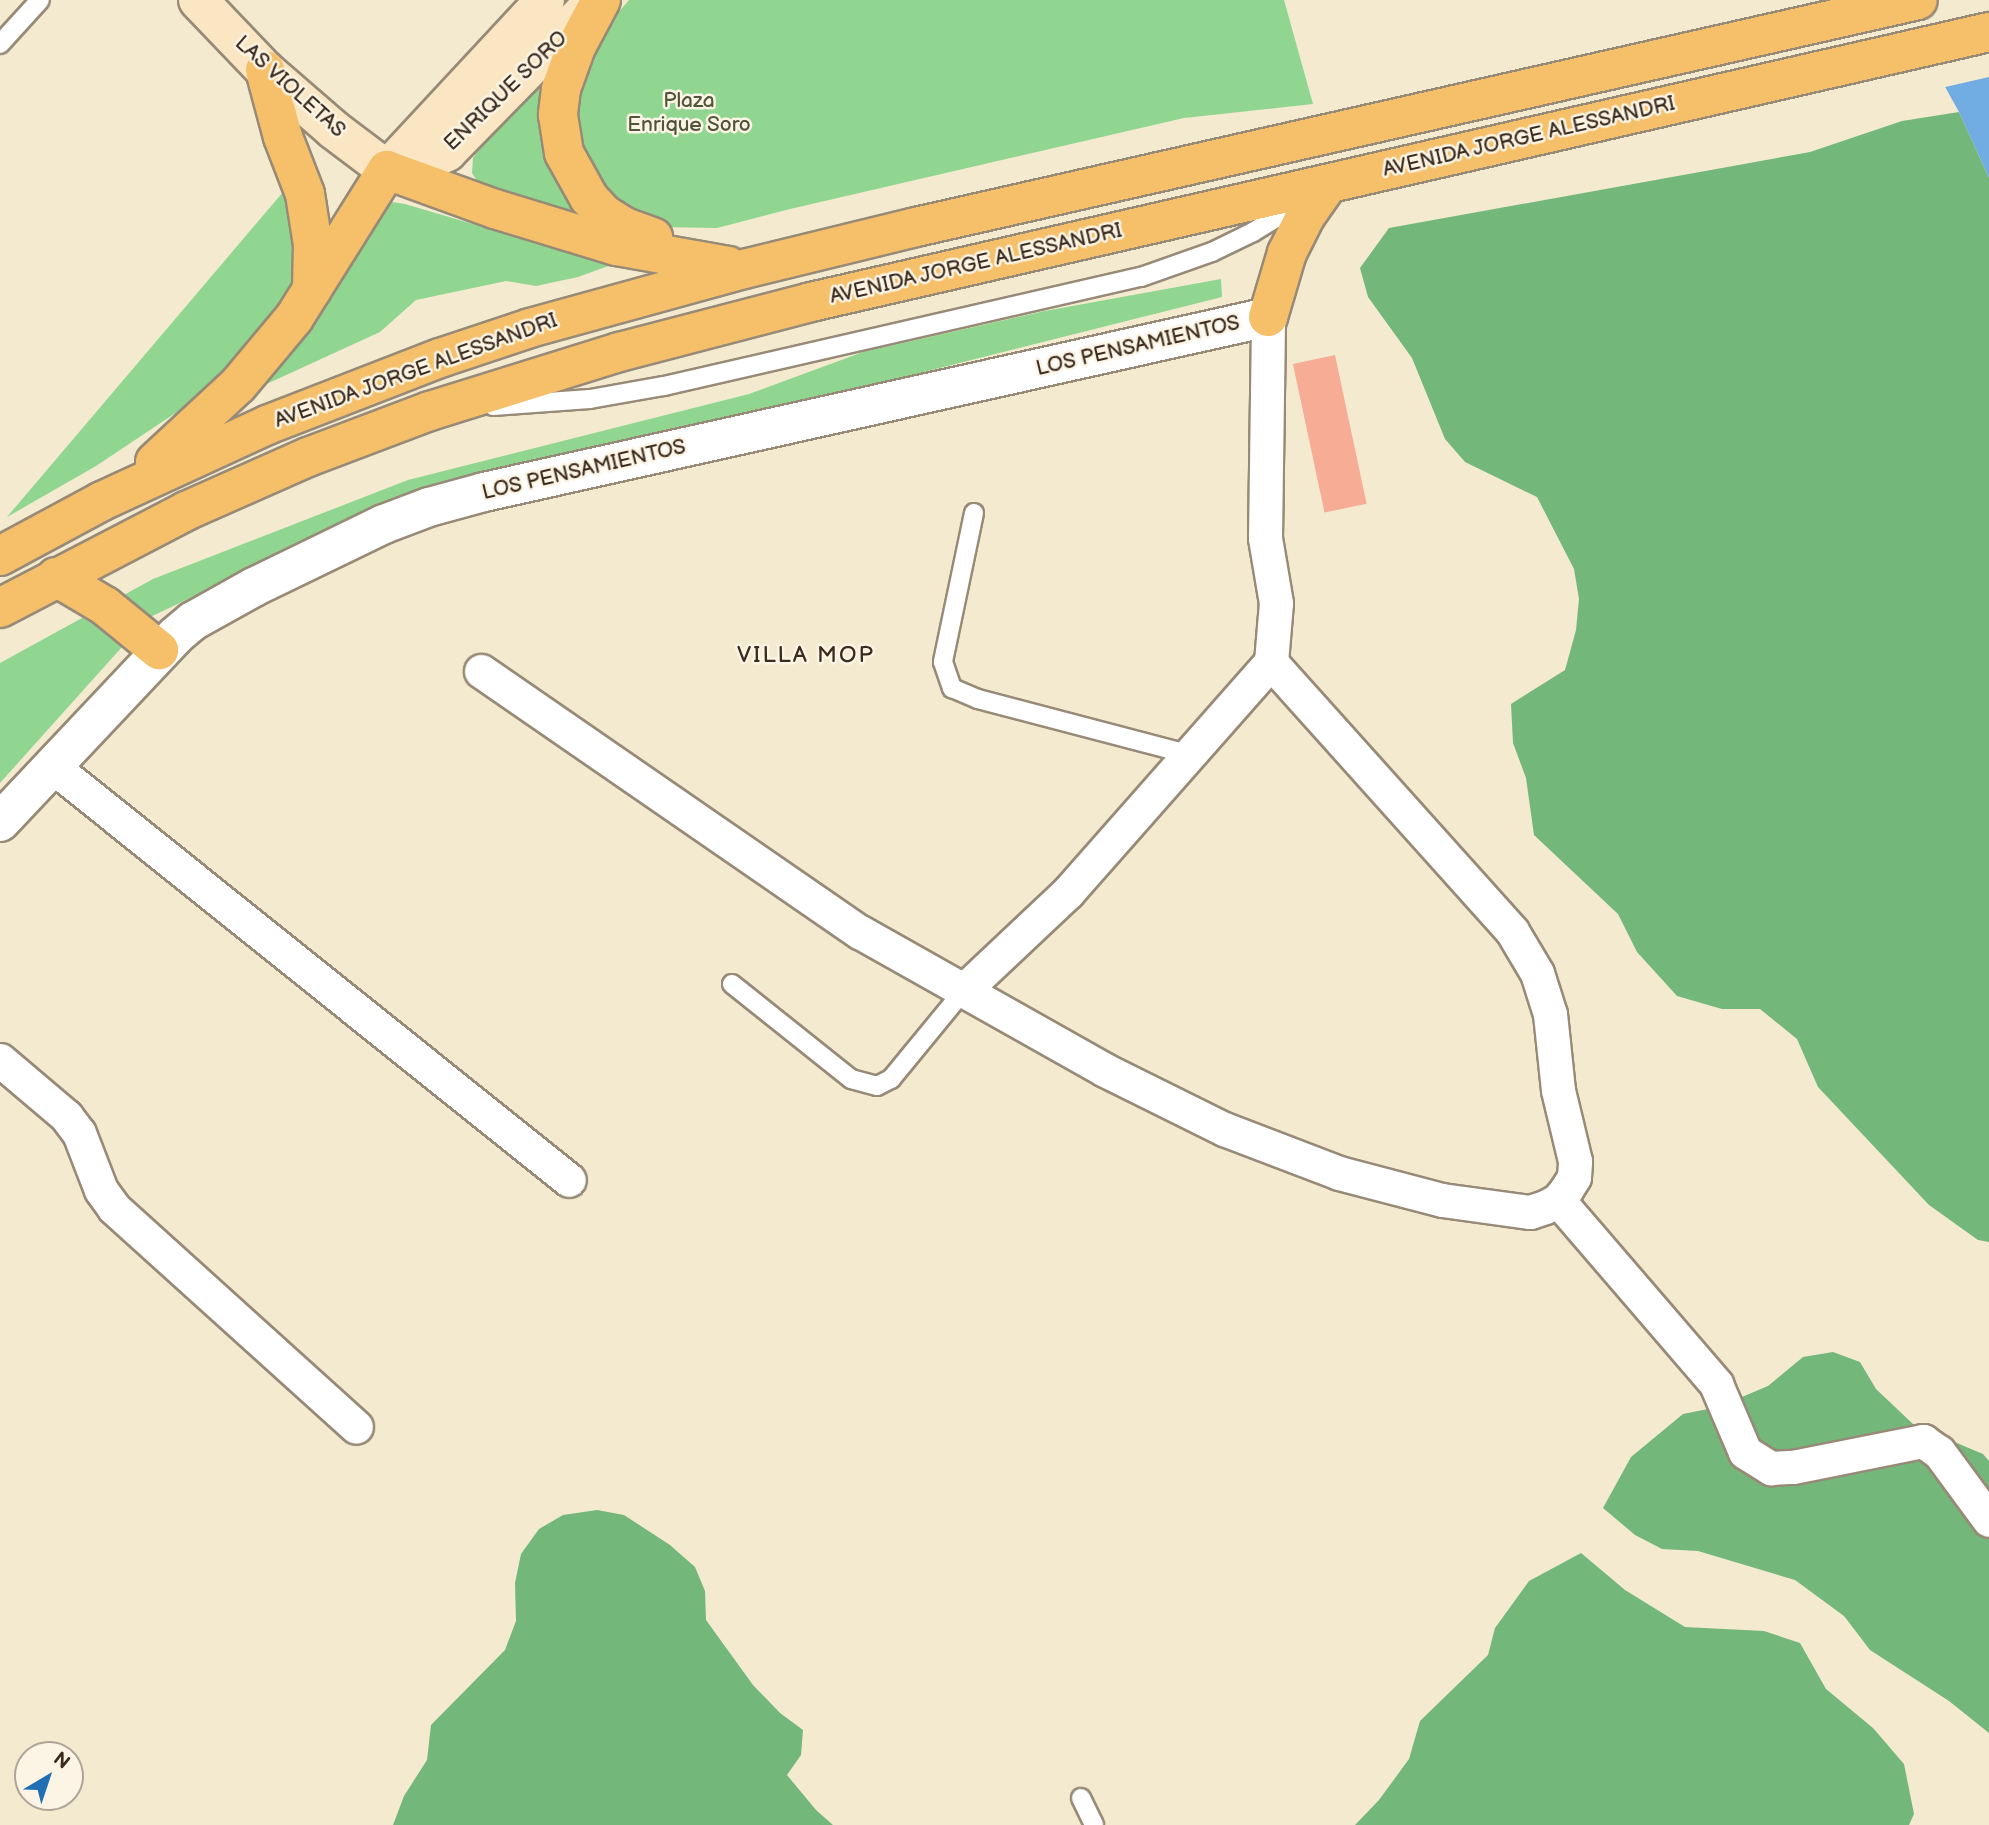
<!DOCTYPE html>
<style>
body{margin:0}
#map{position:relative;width:1989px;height:1825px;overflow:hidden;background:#f3ead0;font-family:"Balsamiq Sans",sans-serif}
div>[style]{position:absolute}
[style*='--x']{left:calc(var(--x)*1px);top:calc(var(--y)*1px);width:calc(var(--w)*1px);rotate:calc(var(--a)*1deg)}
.green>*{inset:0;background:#90d690}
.forest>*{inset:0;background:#74b77a}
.water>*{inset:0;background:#71ade2}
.pier>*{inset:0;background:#f3ead0}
.building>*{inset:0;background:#f6ac95;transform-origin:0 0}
.roads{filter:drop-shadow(2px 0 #978a77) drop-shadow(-2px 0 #978a77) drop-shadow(0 2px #978a77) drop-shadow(0 -2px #978a77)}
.service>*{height:18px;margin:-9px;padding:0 9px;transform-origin:9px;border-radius:9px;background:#fff}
.minor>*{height:33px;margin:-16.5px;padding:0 16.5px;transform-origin:16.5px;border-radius:16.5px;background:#fff}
.tertiary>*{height:38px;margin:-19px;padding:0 19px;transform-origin:19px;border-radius:19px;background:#fff}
.secondary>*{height:38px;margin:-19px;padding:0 19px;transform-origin:19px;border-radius:19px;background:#fbe6c4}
.trunk>*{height:38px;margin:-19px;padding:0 19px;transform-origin:19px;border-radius:19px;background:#f6c06b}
span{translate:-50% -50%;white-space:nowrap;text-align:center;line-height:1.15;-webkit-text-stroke:5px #fcf5e5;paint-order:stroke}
.street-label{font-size:21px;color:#3b2a1e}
.park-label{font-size:21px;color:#50553a}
.neighbourhood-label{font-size:23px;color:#3b2a1e;letter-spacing:2px}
.north{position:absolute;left:14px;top:1741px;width:70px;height:70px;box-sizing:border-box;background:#fcf5e5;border:2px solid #afa495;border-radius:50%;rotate:39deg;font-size:19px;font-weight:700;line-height:28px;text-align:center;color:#3b2a1e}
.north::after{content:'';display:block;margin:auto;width:24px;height:32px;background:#1f6fb2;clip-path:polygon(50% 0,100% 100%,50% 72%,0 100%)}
</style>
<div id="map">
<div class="green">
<i style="clip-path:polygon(629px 0,1284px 0,1313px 104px,1184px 118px,790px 209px,717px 228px,658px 227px,629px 215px,586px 168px,572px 108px,587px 49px)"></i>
<i style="clip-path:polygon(537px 87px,541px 94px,547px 155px,561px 188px,588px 222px,479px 184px,472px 173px,473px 158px,483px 143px)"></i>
<i style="clip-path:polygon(289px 185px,294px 276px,270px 329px,210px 390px,96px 466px,7px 517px)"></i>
<i style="clip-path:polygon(385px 201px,405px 204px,611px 265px,578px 277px,536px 286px,506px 281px,416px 300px,380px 332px,251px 391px)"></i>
<i style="clip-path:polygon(1221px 279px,1222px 297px,379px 509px,148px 618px,0 783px,0 663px,153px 579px,408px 480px,749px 394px,863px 352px,1045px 311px)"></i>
</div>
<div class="forest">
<i style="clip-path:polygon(1959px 112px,1989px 178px,1989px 1242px,1978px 1240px,1929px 1205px,1818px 1087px,1797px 1039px,1760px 1009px,1722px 1009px,1677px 996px,1637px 952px,1618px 914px,1534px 835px,1526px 778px,1513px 743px,1511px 704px,1565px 670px,1576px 630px,1579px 599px,1574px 569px,1537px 497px,1465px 462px,1445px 439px,1412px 358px,1368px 297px,1360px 268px,1389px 228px,1810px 152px,1902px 121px)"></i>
<i style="clip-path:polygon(1833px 1352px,1860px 1362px,1876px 1389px,1914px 1425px,1983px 1454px,1989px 1461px,1989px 1733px,1949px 1701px,1870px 1650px,1844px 1616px,1795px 1580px,1698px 1551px,1662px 1549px,1635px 1535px,1603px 1508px,1631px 1457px,1683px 1414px,1718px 1407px,1768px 1386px,1803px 1357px)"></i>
<i style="clip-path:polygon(597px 1510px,624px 1515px,670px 1545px,695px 1567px,705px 1591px,706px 1620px,753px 1685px,780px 1713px,803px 1730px,801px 1755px,787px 1775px,816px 1810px,833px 1825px,393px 1825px,404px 1796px,427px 1760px,431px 1725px,505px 1650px,516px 1621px,515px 1583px,521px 1554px,539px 1529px,563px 1515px)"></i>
<i style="clip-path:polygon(1581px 1553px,1625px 1590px,1685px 1627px,1764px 1631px,1800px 1643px,1826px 1689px,1873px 1728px,1904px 1764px,1914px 1814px,1909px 1825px,1355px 1825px,1379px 1800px,1409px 1759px,1420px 1721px,1488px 1655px,1495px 1628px,1529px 1581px)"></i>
</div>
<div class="water">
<i style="clip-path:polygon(1897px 0,1989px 0,1989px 178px,1959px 112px)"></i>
</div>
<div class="pier">
<i style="clip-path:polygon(1893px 0,1989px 0,1989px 77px,1941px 88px)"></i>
</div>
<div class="building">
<i style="left:1335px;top:355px;width:152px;height:43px;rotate:78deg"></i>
</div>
<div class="roads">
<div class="service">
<i style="--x:0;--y:44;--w:59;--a:-47.7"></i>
<i style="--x:493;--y:406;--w:97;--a:-4.1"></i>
<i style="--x:590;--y:399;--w:75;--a:-10"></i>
<i style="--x:664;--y:386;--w:489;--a:-12.9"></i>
<i style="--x:1141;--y:277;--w:75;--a:-19.4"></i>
<i style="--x:1212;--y:252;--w:46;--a:-26"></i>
<i style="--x:1253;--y:232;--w:61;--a:-31.6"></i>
<i style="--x:974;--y:513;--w:152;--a:101.8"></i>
<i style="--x:943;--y:662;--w:28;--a:71"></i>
<i style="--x:952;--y:688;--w:28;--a:23"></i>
<i style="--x:978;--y:699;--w:221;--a:14.7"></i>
<i style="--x:732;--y:984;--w:152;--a:38.6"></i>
<i style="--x:851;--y:1079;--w:27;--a:15"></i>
<i style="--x:877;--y:1086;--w:16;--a:-27"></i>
<i style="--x:891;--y:1079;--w:115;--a:-50.6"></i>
<i style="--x:1081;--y:1798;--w:30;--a:64"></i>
</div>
<div class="minor">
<i style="--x:481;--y:671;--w:460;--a:34.6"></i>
<i style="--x:860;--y:932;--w:281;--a:29.4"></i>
<i style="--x:1105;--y:1070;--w:133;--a:26.4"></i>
<i style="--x:1224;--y:1129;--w:123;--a:20.9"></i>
<i style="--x:1339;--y:1173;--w:106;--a:14.7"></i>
<i style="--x:1442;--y:1200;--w:89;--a:7.8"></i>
<i style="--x:1530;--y:1212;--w:16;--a:-18"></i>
<i style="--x:1545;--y:1207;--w:15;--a:-28"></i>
<i style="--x:1558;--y:1200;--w:13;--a:-51"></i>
<i style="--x:1566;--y:1190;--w:15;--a:-58"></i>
<i style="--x:1574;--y:1177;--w:16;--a:-86"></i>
<i style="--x:1575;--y:1161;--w:73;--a:-103.5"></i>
<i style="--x:1558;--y:1090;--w:76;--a:-96"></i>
<i style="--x:1550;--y:1014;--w:43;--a:-107.6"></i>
<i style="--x:1537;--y:973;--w:49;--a:-120.8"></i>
<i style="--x:1512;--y:931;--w:361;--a:-131.9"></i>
<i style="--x:1271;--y:662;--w:59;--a:-85.2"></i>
<i style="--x:1276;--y:603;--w:66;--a:-99.6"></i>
<i style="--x:1265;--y:538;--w:221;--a:-89.2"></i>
<i style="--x:52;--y:766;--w:662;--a:38.69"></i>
<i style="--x:964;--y:990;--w:143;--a:-43.3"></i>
<i style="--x:1068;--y:892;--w:307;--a:-48.6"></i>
<i style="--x:0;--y:1060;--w:87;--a:40.3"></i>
<i style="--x:66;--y:1116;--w:21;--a:53"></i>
<i style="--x:79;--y:1133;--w:61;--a:68.9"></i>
<i style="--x:101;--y:1190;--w:22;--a:54"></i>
<i style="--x:114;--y:1208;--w:326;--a:42.1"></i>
<i style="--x:1558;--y:1200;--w:243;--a:49.3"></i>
<i style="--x:1716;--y:1384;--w:74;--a:66.9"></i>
<i style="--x:1745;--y:1452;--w:31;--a:32"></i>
<i style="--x:1771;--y:1468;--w:22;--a:-3"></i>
<i style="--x:1793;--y:1467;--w:133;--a:-11.3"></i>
<i style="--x:1923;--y:1441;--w:19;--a:35"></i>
<i style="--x:1939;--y:1452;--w:84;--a:53.7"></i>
</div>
<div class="tertiary">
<i style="--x:0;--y:822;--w:255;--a:-46.7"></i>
<i style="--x:175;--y:636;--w:23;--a:-40"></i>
<i style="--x:193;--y:621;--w:70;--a:-29.1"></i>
<i style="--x:254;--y:587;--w:144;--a:-25.9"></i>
<i style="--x:384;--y:524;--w:48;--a:-20.7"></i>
<i style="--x:429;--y:507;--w:57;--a:-15.3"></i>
<i style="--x:484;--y:492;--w:803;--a:-12.58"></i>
</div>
<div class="secondary">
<i style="--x:198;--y:0;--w:97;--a:46.3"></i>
<i style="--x:265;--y:70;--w:91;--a:41"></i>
<i style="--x:334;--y:130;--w:66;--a:37"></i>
<i style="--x:387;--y:170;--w:42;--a:-12.4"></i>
<i style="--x:428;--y:161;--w:21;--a:-25"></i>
<i style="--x:447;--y:152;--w:207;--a:-45.6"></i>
<i style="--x:387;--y:170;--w:232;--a:-47.1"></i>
</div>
<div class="trunk">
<i style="--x:601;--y:0;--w:53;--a:118"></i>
<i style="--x:576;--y:47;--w:45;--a:109.7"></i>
<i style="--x:561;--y:89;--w:26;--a:97"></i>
<i style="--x:558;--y:115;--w:38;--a:81"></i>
<i style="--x:564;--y:153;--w:51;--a:60.9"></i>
<i style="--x:589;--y:198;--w:22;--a:47"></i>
<i style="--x:604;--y:214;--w:25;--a:32"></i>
<i style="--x:625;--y:227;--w:30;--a:20"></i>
<i style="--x:265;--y:70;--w:69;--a:75"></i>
<i style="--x:283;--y:137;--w:61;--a:68.9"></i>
<i style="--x:305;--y:194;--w:52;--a:81.1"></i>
<i style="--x:313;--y:245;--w:44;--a:91.3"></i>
<i style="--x:1268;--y:317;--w:67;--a:-73.5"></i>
<i style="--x:1287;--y:253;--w:40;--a:-63.4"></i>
<i style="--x:1305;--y:217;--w:40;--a:-55.1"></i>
<i style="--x:155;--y:462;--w:113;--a:-42.9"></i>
<i style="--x:238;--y:385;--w:87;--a:-50.1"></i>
<i style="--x:294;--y:318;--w:175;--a:-57.9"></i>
<i style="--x:387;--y:170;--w:115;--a:19.9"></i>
<i style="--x:495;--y:209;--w:127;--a:17"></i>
<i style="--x:616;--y:246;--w:114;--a:10.1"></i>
<i style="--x:0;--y:556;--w:116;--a:-28.3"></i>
<i style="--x:102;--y:501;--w:182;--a:-24.7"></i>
<i style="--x:267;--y:425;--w:186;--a:-21.2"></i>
<i style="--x:440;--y:358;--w:95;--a:-18.4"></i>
<i style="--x:530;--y:328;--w:222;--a:-15.4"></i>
<i style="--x:744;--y:269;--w:177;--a:-13.7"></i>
<i style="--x:916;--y:227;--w:1027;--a:-12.76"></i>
<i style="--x:56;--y:577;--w:57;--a:30.6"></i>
<i style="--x:105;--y:606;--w:70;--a:39.2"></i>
<i style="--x:0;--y:608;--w:210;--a:-27.5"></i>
<i style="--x:186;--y:511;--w:133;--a:-23.9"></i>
<i style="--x:308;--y:457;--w:130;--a:-20.7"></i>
<i style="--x:430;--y:411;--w:198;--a:-17.3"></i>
<i style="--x:619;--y:352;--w:198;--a:-14.6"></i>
<i style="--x:811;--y:302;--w:1209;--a:-12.91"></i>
</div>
</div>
<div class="street-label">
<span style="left:290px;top:87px;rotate:42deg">LAS VIOLETAS</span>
<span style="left:506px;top:91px;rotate:-44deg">ENRIQUE SORO</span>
<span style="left:1529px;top:137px;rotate:-13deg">AVENIDA JORGE ALESSANDRI</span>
<span style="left:976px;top:264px;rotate:-13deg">AVENIDA JORGE ALESSANDRI</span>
<span style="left:1138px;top:346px;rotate:-13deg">LOS PENSAMIENTOS</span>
<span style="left:416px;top:371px;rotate:-20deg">AVENIDA JORGE ALESSANDRI</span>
<span style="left:584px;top:470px;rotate:-13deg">LOS PENSAMIENTOS</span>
</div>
<div class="park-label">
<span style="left:689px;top:113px">Plaza<br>Enrique Soro</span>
</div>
<div class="neighbourhood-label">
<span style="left:806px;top:655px">VILLA MOP</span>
</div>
<div class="north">N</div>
</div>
